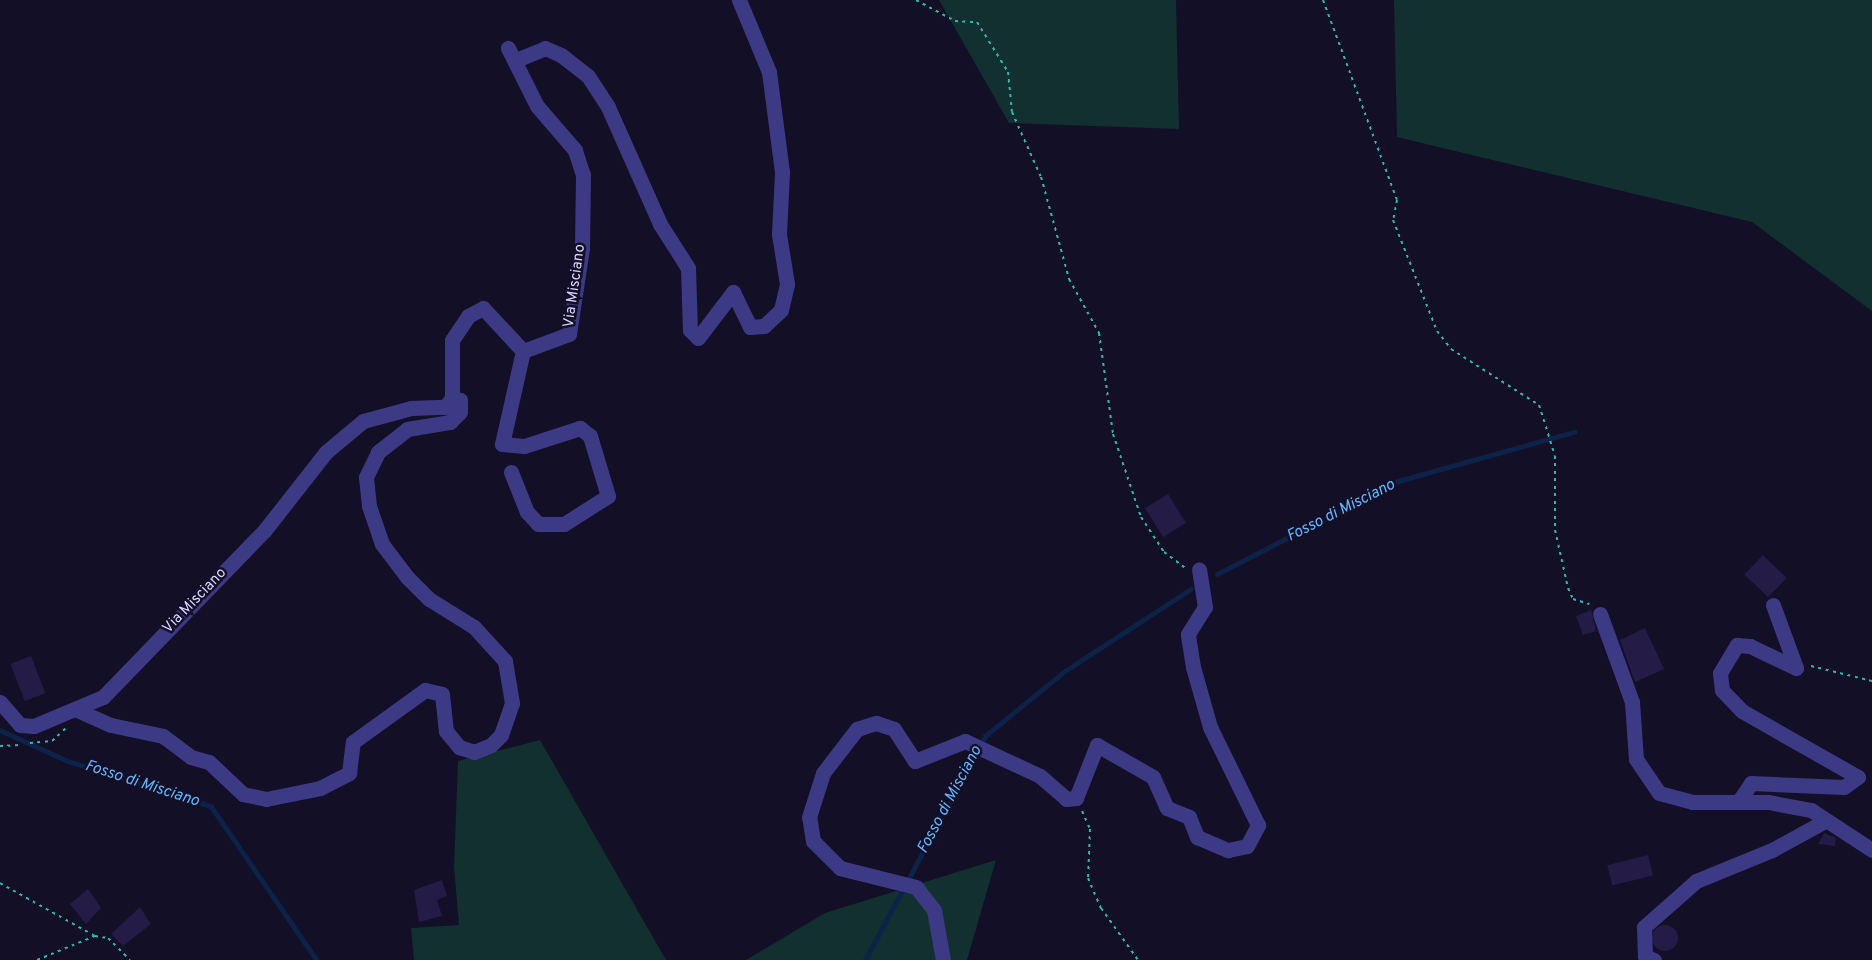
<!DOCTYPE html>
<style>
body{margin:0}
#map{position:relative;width:1872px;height:960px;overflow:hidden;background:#130f26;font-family:Overpass,sans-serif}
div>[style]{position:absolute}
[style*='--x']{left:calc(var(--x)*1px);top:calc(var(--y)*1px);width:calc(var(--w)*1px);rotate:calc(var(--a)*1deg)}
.green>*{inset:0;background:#12302f}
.stream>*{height:4.5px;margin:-2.25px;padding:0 2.25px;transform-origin:2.25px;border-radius:2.25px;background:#0c2248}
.building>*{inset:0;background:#241b47;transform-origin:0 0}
.round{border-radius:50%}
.path>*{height:2px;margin-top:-1px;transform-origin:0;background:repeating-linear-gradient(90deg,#2fb8b0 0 3px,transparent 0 7.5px)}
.minor>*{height:15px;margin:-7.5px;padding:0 7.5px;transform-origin:7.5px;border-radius:7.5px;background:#3d3a85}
span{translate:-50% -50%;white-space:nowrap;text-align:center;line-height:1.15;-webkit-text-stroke:5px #130f26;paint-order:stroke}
.street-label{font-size:15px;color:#d9d4ff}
.water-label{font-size:16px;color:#62b6ff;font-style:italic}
</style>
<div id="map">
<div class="green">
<i style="clip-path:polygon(939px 0,1176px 0,1179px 129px,1009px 123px)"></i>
<i style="clip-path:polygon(1394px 0,1872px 0,1872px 311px,1752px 222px,1397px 137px)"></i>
<i style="clip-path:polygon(540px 740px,666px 960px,414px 960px,411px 928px,459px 925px,454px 867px,458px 761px)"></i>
<i style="clip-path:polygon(996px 860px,967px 960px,746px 960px,825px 913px)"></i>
</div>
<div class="stream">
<i style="--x:1217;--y:574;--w:203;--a:-27.2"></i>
<i style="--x:1398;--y:481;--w:183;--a:-15.6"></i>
<i style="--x:0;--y:730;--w:75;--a:24.5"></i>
<i style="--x:68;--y:761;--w:150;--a:17.5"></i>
<i style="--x:211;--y:806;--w:187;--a:55.5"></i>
<i style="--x:865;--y:960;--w:254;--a:-61.8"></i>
<i style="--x:985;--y:736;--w:103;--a:-39.1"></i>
<i style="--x:1065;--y:671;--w:150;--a:-33.1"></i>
</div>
<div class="building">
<i style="left:1168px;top:494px;width:34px;height:27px;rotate:58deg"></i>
<i style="left:1763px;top:555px;width:33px;height:27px;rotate:44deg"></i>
<i style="clip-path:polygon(1591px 610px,1596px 631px,1583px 635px,1576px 616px)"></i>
<i style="clip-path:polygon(1645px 628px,1664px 669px,1635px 682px,1620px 640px)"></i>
<i style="left:31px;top:656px;width:40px;height:22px;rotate:69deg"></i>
<i style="clip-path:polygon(1824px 833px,1836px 838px,1835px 846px,1818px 844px)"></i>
<i style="left:1648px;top:855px;width:21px;height:42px;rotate:76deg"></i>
<i style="clip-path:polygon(442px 880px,447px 896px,437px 900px,442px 916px,419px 922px,414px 890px)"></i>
<i style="clip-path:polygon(88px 889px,101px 908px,86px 924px,70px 904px)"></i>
<i style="clip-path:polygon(140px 907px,151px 924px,123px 946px,111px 934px)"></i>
<i class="round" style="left:1652px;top:925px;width:26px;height:26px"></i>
</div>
<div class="path">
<i style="--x:916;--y:0;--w:44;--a:28.3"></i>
<i style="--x:955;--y:21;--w:22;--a:3"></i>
<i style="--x:977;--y:22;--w:59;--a:58.2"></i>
<i style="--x:1008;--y:72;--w:40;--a:84.3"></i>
<i style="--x:1012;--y:112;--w:71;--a:66"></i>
<i style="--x:1041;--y:177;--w:106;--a:74.6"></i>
<i style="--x:1069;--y:279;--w:62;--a:60.9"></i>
<i style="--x:1099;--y:333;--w:102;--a:82.1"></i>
<i style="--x:1113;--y:434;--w:88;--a:71.4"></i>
<i style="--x:1141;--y:517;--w:42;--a:56.7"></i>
<i style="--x:1164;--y:552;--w:26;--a:37"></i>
<i style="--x:1323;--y:0;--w:213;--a:69.7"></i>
<i style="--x:1397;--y:200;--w:20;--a:101"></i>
<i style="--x:1393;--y:220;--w:119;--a:68.4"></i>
<i style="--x:1437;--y:331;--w:23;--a:52"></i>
<i style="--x:1451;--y:349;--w:104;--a:32.5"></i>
<i style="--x:1539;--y:405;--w:53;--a:72.6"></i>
<i style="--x:1555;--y:456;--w:74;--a:90"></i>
<i style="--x:1555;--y:530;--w:59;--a:77.4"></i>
<i style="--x:1568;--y:588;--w:12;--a:66"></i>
<i style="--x:1573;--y:599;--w:17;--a:17"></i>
<i style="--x:1811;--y:666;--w:63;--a:13.8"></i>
<i style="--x:30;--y:743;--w:22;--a:-5"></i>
<i style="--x:52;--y:741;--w:19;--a:-43"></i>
<i style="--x:0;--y:746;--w:21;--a:-3"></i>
<i style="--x:1082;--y:811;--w:20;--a:66"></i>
<i style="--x:1090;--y:829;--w:49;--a:92.3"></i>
<i style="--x:1088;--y:878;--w:33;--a:67"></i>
<i style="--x:1101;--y:908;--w:64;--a:54.6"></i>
<i style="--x:0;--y:883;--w:109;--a:29.2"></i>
<i style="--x:95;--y:936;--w:13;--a:9"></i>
<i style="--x:108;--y:938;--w:31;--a:45"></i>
<i style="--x:37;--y:960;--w:63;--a:-22.5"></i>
</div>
<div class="minor">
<i style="--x:516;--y:60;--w:31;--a:-22"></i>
<i style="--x:545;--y:48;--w:17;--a:24"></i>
<i style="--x:561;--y:55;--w:34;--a:38"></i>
<i style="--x:588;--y:76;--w:37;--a:57"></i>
<i style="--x:608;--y:107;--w:128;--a:66"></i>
<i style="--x:660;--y:224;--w:52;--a:57.5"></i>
<i style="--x:688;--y:268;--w:62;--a:88.2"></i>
<i style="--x:690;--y:330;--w:11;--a:45"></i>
<i style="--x:698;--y:338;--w:58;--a:-52.7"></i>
<i style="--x:733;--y:292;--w:39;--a:64"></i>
<i style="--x:750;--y:327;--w:14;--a:-4"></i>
<i style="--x:764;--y:326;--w:23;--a:-43"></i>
<i style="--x:781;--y:310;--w:27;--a:-77"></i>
<i style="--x:787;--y:284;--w:51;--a:-99.1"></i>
<i style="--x:779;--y:234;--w:62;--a:-87.2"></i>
<i style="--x:782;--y:172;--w:101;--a:-97.4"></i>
<i style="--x:769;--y:72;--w:78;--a:-112.6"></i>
<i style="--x:511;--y:472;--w:43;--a:68.2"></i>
<i style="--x:527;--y:512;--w:16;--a:47"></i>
<i style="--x:538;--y:524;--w:26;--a:0"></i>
<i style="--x:564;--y:524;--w:52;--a:-32.5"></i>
<i style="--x:608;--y:496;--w:63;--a:-106.7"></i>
<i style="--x:590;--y:436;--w:13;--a:-141"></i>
<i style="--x:580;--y:428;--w:59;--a:162.2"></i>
<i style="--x:524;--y:446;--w:22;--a:-175"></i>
<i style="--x:502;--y:444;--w:95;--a:-77.3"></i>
<i style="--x:1773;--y:605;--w:67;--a:69.9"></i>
<i style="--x:1600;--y:614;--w:94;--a:70"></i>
<i style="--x:1632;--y:702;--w:57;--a:86"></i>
<i style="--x:1636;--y:759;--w:41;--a:55.9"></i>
<i style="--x:1659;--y:793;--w:34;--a:15"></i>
<i style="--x:1692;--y:802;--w:76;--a:0"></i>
<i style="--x:1768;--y:802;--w:44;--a:10.5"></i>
<i style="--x:1811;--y:810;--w:73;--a:33.3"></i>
<i style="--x:0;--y:702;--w:30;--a:49"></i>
<i style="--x:20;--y:725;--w:14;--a:4"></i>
<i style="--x:34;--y:726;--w:75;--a:-22.8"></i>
<i style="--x:103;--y:697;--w:231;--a:-45.9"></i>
<i style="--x:264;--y:531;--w:100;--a:-51.9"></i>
<i style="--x:326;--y:452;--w:48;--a:-40"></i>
<i style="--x:363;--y:421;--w:50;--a:-15.2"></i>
<i style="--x:411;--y:408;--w:34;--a:-2"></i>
<i style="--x:445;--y:407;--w:11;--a:-52"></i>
<i style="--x:452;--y:398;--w:58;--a:-90"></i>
<i style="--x:452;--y:340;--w:29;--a:-56"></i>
<i style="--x:468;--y:316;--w:17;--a:-28"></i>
<i style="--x:483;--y:308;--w:59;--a:47.1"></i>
<i style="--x:523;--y:351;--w:49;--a:-20.3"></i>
<i style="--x:569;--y:334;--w:87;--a:-81.4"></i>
<i style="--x:582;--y:248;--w:73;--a:-89.2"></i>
<i style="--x:583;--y:175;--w:26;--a:-108"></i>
<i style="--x:575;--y:150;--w:58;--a:-130.8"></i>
<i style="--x:537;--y:106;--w:65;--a:-116.6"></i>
<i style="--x:77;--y:710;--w:37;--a:24"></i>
<i style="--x:111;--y:725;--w:53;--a:11.9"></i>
<i style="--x:163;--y:736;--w:35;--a:37"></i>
<i style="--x:191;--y:757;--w:19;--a:16"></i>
<i style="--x:209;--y:762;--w:47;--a:43.3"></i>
<i style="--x:243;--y:794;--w:24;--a:12"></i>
<i style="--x:266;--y:799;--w:55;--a:-11.5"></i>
<i style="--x:320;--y:788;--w:33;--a:-27"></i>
<i style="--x:349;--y:773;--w:31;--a:-83"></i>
<i style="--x:353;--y:742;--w:89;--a:-35.8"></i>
<i style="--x:425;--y:690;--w:17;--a:13"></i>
<i style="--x:442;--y:694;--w:37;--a:84"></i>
<i style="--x:446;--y:731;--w:21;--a:51"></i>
<i style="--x:459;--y:747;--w:16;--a:18"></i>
<i style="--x:474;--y:752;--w:18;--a:-22"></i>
<i style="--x:491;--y:745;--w:14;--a:-45"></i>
<i style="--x:501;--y:735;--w:34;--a:-71"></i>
<i style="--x:512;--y:703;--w:43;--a:-99.5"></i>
<i style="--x:505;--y:661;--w:46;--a:-132.4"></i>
<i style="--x:474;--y:627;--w:53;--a:-148.1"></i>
<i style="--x:429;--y:599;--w:31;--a:-135"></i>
<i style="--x:407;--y:577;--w:41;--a:-127.1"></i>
<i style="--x:382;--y:544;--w:40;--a:-108.9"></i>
<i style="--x:369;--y:506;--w:29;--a:-96"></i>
<i style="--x:366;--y:477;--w:28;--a:-64"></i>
<i style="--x:378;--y:452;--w:37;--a:-38"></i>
<i style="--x:407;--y:429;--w:44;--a:-9.2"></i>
<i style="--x:450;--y:422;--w:14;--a:-45"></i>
<i style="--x:460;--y:412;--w:12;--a:-90"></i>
<i style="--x:460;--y:400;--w:8;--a:-166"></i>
<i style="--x:1739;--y:801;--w:22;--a:-56"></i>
<i style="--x:1751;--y:783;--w:93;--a:2.5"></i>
<i style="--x:1844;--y:787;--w:17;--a:-36"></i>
<i style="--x:1858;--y:777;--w:133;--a:-150.4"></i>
<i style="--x:1742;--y:711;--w:29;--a:-134"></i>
<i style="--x:1722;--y:690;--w:17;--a:-97"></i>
<i style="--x:1720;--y:673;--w:33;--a:-59"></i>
<i style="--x:1737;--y:645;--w:13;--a:4"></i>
<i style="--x:1750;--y:646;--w:51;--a:25.6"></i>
<i style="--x:943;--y:960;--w:51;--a:-100.2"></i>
<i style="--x:934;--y:910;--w:29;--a:-128"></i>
<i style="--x:916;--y:887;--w:78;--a:-166"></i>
<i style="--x:840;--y:868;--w:38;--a:-135"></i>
<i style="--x:813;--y:841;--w:24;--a:-99"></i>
<i style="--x:809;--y:817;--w:46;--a:-72.3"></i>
<i style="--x:823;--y:773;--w:56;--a:-52.3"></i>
<i style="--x:857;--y:729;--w:20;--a:-18"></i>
<i style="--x:876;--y:723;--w:19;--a:18"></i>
<i style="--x:894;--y:729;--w:38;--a:57"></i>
<i style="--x:915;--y:761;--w:54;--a:-21.8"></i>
<i style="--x:965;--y:741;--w:83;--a:25"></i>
<i style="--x:1040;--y:776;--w:35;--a:41"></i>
<i style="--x:1066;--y:799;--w:10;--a:-6"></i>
<i style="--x:1076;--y:798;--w:57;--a:-68.4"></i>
<i style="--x:1097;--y:745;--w:64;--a:29.7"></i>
<i style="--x:1153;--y:777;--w:34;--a:66"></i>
<i style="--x:1167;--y:808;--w:24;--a:22"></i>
<i style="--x:1189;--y:817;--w:22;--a:68"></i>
<i style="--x:1197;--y:837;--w:34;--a:23"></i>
<i style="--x:1228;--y:850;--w:19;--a:-12"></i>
<i style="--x:1247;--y:846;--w:24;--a:-62"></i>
<i style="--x:1258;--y:825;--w:109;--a:-116.1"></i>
<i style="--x:1210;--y:727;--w:62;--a:-105.8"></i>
<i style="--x:1193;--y:667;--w:33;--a:-99"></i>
<i style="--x:1188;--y:634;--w:32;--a:-58"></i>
<i style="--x:1205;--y:607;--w:38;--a:-99"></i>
<i style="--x:1654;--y:960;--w:10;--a:-156"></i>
<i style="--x:1645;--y:956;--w:29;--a:-92"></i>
<i style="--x:1644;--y:927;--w:69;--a:-41.5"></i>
<i style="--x:1696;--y:881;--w:82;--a:-22.2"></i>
<i style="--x:1772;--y:850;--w:60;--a:-28.7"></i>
</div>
<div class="street-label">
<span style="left:575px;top:286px;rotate:-82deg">Via Misciano</span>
<span style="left:195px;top:601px;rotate:-46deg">Via Misciano</span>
</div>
<div class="water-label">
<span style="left:1341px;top:511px;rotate:-27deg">Fosso di Misciano</span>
<span style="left:142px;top:784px;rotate:18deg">Fosso di Misciano</span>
<span style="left:950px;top:800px;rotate:-62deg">Fosso di Misciano</span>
</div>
</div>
